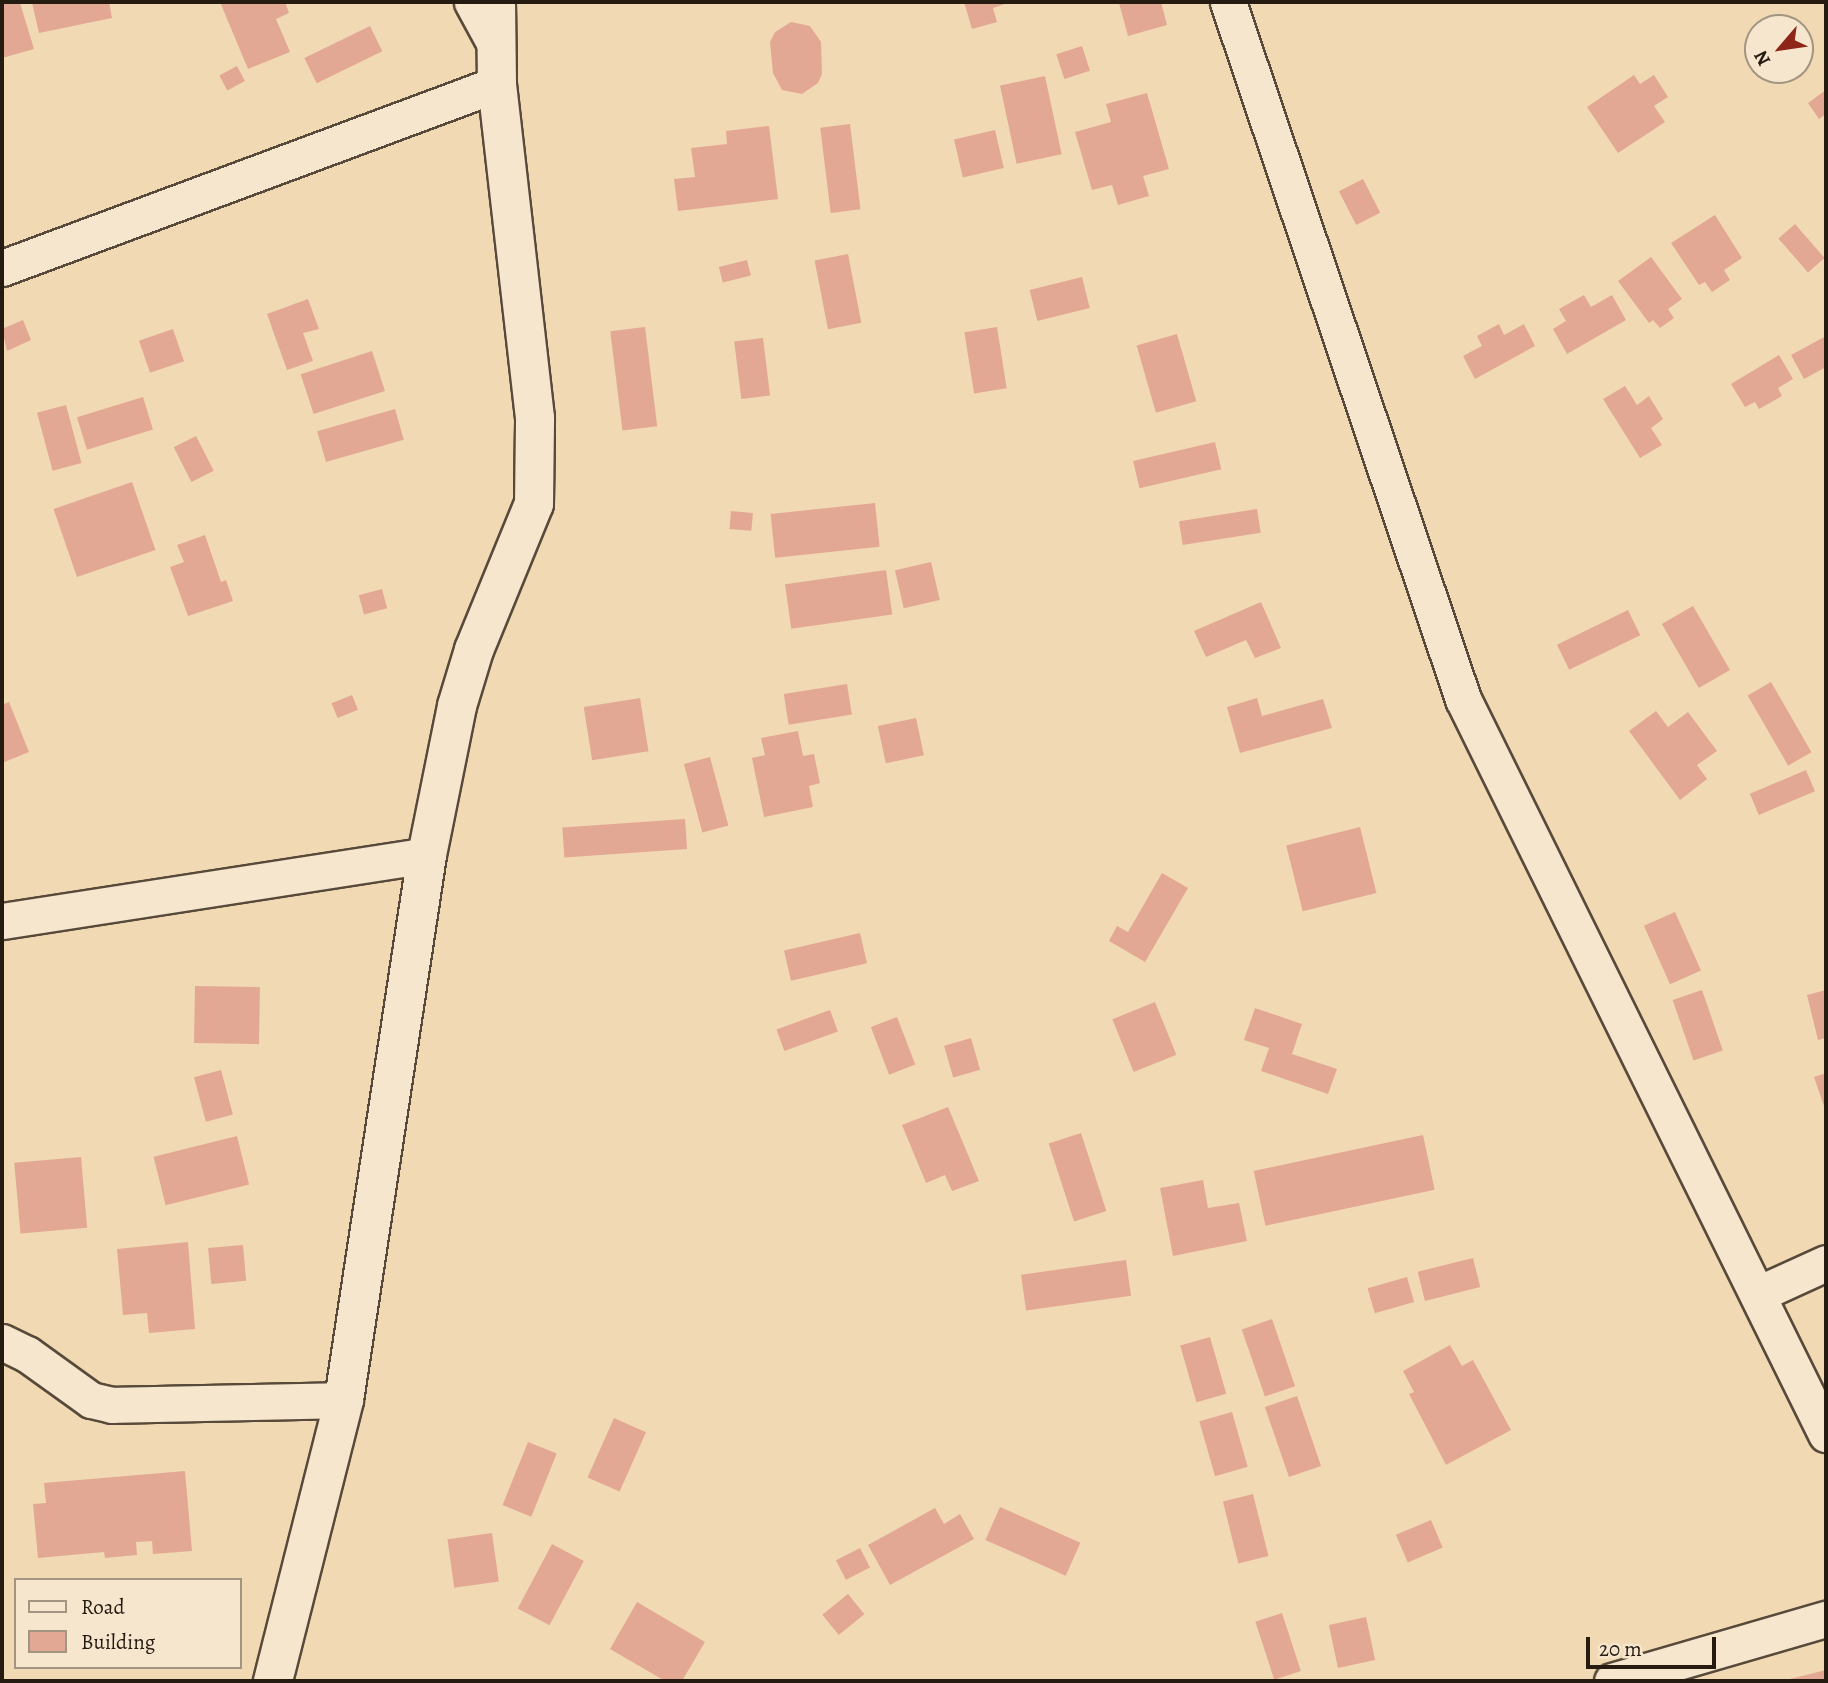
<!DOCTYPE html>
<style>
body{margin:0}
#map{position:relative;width:1828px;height:1683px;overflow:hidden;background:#f1d9b3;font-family:Alegreya,serif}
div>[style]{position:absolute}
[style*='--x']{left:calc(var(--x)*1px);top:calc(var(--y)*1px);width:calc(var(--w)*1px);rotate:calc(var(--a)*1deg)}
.building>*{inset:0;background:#e3a894;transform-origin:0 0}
.roads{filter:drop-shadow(2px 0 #584a3a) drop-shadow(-2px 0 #584a3a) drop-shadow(0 2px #584a3a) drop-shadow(0 -2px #584a3a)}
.street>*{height:35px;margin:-17.5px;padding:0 17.5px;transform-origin:17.5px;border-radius:17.5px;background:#f6e6ce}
.secondary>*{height:38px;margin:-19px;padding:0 19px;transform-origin:19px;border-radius:19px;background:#f6e6ce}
span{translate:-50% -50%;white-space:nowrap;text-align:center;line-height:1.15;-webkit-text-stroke:5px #f6e6ce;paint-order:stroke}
.frame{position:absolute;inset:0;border:4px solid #251b11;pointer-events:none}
.legend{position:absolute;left:14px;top:1578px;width:228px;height:91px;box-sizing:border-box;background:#f6e6ce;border:2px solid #a29582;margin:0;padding:9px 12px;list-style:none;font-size:21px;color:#251b11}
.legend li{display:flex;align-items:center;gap:14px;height:35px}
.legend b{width:35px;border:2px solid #a29582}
.north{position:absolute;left:1744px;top:14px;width:70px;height:70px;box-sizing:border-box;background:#f6e6ce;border:2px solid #a29582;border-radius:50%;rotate:241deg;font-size:19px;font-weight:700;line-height:28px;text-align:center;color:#251b11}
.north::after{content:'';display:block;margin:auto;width:24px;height:32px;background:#8f2418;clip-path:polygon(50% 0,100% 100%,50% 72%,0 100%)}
.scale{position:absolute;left:1586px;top:1637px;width:130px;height:32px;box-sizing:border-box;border:4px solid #251b11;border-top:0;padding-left:9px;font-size:21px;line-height:24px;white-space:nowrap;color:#251b11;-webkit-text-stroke:5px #f6e6ce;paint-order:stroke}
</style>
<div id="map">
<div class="building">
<i style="clip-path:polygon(2px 2px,20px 3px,34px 49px,2px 58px)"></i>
<i style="clip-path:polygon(38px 2px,109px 2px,112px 18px,39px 33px,32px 3px)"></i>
<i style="clip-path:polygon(220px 2px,285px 2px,289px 13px,276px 19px,290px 52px,248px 69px)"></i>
<i style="clip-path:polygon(964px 2px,1011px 2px,993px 8px,997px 22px,972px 29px)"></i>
<i style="clip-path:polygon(1161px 2px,1167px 25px,1128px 36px,1119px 3px)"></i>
<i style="clip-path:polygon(791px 22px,810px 26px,821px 42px,822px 74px,818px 83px,802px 94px,782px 90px,773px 73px,770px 42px,775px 32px)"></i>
<i style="left:370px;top:26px;width:28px;height:73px;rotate:64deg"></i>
<i style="left:1082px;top:46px;width:26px;height:27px;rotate:72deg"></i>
<i style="left:237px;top:66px;width:17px;height:20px;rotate:62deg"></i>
<i style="clip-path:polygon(1634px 75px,1640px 84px,1654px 75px,1668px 97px,1654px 106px,1665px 122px,1618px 153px,1587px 107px)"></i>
<i style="left:1045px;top:76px;width:80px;height:46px;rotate:78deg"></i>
<i style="clip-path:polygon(1826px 90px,1826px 114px,1819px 119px,1808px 103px)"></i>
<i style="clip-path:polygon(1147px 93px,1169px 169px,1143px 176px,1149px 196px,1118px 205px,1112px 185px,1092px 190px,1075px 132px,1111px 122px,1106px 104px)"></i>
<i style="left:850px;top:124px;width:86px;height:30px;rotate:83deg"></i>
<i style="clip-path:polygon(769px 126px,778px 199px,678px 211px,674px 179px,695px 177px,691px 148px,727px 144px,726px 131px)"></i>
<i style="left:995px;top:130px;width:39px;height:42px;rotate:77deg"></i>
<i style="left:1363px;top:179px;width:38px;height:27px;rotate:63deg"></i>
<i style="clip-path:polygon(1715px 215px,1742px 258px,1724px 270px,1730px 280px,1712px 292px,1705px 282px,1699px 285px,1671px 243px)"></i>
<i style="left:1795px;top:224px;width:45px;height:22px;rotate:49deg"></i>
<i style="left:848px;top:254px;width:70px;height:34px;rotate:79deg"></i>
<i style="clip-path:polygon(1651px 257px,1682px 299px,1668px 309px,1674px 318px,1660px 328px,1653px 320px,1649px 323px,1618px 281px)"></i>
<i style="left:747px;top:260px;width:16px;height:29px;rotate:76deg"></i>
<i style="left:1082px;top:277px;width:32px;height:54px;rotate:76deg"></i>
<i style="clip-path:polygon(1584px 295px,1591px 307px,1612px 295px,1626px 320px,1567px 354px,1553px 329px,1566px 321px,1559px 309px)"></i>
<i style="clip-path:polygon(308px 299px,319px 329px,303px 333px,313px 361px,287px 370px,267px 314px)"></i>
<i style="clip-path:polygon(23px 320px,31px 340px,7px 351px,2px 329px)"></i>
<i style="clip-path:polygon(1499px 324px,1504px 335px,1524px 324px,1535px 346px,1475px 379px,1463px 356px,1482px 346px,1477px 336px)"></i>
<i style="left:645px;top:327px;width:100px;height:35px;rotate:83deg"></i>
<i style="left:997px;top:327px;width:62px;height:33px;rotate:81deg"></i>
<i style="left:173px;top:329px;width:34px;height:36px;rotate:71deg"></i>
<i style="left:1177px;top:334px;width:70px;height:42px;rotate:74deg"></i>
<i style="clip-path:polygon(1826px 336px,1826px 367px,1804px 379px,1791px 355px)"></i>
<i style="left:763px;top:338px;width:58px;height:29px;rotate:83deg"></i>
<i style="left:372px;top:351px;width:42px;height:75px;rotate:72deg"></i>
<i style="clip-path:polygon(1779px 355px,1793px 379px,1778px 388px,1782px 396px,1759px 409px,1755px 402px,1745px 407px,1731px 384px)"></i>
<i style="clip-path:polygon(1625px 386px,1637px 405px,1649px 396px,1663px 419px,1651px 428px,1662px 445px,1640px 458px,1603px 399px)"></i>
<i style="left:143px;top:397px;width:34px;height:69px;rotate:73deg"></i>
<i style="left:66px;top:405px;width:60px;height:30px;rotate:75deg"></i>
<i style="left:395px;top:409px;width:32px;height:81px;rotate:74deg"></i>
<i style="left:196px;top:436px;width:39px;height:25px;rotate:63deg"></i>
<i style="left:1215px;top:442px;width:28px;height:84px;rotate:77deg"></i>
<i style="left:132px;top:482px;width:72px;height:83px;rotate:71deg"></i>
<i style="left:875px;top:503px;width:44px;height:105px;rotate:84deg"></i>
<i style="left:1257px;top:509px;width:24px;height:79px;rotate:81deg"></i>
<i style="left:731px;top:511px;width:22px;height:18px;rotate:5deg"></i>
<i style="clip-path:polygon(205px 535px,221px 582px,226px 580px,233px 601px,188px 616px,170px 567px,184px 562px,177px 545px)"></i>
<i style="left:931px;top:562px;width:39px;height:37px;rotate:77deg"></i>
<i style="left:886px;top:570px;width:45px;height:102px;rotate:82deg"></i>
<i style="left:382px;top:589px;width:20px;height:24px;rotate:75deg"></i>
<i style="clip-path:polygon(1261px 602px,1281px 648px,1255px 658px,1246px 640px,1206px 657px,1194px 631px)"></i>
<i style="left:1693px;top:606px;width:74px;height:36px;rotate:60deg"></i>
<i style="left:1628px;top:610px;width:28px;height:79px;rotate:64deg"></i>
<i style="left:1771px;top:682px;width:81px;height:27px;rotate:60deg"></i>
<i style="left:847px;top:684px;width:31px;height:64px;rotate:81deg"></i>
<i style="left:352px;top:695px;width:16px;height:22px;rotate:68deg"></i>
<i style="left:640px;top:698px;width:54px;height:57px;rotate:81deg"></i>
<i style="clip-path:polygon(1257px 698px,1262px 716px,1323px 699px,1332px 728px,1240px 753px,1227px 707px)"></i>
<i style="clip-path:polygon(9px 702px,29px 752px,2px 763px,2px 705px)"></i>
<i style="clip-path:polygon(1656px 711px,1668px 727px,1688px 712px,1717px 751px,1697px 765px,1707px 779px,1680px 800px,1629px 731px)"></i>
<i style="left:916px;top:718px;width:38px;height:39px;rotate:78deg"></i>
<i style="clip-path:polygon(798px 731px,803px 756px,814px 754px,820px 783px,809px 786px,813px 807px,764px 817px,752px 758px,765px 755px,761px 738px)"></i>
<i style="left:710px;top:757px;width:71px;height:27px;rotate:75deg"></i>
<i style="left:1806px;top:770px;width:23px;height:61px;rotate:67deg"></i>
<i style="left:685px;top:819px;width:30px;height:123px;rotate:86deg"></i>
<i style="left:1360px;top:827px;width:68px;height:76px;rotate:76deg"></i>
<i style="clip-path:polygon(1162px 873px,1188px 888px,1145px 962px,1109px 941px,1117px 926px,1128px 932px)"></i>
<i style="left:1675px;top:912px;width:64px;height:34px;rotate:66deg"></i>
<i style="left:860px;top:933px;width:31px;height:78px;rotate:77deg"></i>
<i style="left:195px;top:986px;width:65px;height:57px;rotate:1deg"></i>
<i style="left:1702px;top:990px;width:64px;height:31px;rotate:71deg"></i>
<i style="clip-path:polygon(1826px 990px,1826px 1038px,1818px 1040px,1807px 995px)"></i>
<i style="left:1155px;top:1002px;width:57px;height:46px;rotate:68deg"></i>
<i style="clip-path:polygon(1255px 1008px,1302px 1024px,1292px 1054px,1337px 1069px,1328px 1094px,1261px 1071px,1269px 1048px,1244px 1040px)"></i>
<i style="left:830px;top:1010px;width:23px;height:57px;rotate:70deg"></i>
<i style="left:897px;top:1017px;width:51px;height:28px;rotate:69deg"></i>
<i style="left:971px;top:1038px;width:33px;height:28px;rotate:74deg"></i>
<i style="left:221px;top:1070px;width:46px;height:28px;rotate:75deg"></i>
<i style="clip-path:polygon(1826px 1073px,1826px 1112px,1814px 1077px)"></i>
<i style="clip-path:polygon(948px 1107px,979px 1181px,952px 1191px,945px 1175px,926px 1183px,902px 1125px)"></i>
<i style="left:1081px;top:1133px;width:82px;height:34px;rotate:72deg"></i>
<i style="left:1423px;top:1135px;width:56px;height:173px;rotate:78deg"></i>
<i style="left:237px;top:1136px;width:50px;height:86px;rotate:76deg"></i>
<i style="left:81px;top:1157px;width:71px;height:67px;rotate:85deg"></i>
<i style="clip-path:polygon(1203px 1180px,1208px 1208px,1239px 1203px,1247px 1241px,1173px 1256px,1160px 1188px)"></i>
<i style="clip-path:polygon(188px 1242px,195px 1329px,149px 1333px,147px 1313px,123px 1315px,117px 1249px)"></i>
<i style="left:243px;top:1245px;width:36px;height:35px;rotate:85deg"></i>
<i style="left:1473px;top:1258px;width:30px;height:57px;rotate:76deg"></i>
<i style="left:1126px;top:1260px;width:36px;height:106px;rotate:82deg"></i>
<i style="left:1407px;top:1277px;width:26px;height:41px;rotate:74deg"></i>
<i style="left:1272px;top:1319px;width:71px;height:32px;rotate:71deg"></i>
<i style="left:1210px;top:1337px;width:59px;height:31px;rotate:74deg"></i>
<i style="clip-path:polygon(1450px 1345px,1462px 1366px,1473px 1360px,1511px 1430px,1446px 1465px,1409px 1394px,1414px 1392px,1403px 1371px)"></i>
<i style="left:1297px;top:1396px;width:74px;height:34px;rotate:71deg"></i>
<i style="left:1232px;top:1412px;width:57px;height:34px;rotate:74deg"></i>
<i style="left:614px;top:1418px;width:35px;height:65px;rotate:24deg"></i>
<i style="left:528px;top:1442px;width:31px;height:68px;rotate:22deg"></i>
<i style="clip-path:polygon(185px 1471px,192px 1551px,153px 1554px,152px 1541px,136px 1542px,137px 1555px,105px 1558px,104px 1552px,38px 1558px,33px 1504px,46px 1503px,44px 1483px)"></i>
<i style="left:1253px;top:1494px;width:64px;height:31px;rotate:76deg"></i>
<i style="left:1000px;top:1507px;width:88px;height:36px;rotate:24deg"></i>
<i style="clip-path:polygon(935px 1508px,944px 1524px,960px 1514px,974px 1539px,890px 1585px,868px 1545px)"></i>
<i style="left:1431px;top:1520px;width:30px;height:38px;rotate:67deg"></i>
<i style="left:492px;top:1533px;width:49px;height:45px;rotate:82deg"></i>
<i style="left:552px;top:1544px;width:36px;height:73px;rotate:28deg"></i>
<i style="left:860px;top:1548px;width:22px;height:27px;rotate:63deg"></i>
<i style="left:848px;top:1594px;width:26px;height:33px;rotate:51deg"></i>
<i style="clip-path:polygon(637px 1602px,705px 1642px,682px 1681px,665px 1681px,610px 1649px)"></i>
<i style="left:1282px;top:1613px;width:61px;height:28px;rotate:72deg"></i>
<i style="left:1366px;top:1617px;width:44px;height:38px;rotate:78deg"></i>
<i style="clip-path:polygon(1826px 1670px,1826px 1681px,1786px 1681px,1786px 1680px)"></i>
</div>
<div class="roads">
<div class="street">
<i style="--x:472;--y:2;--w:50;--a:61.4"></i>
<i style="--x:1228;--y:2;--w:736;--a:71.37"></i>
<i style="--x:1463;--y:699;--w:820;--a:63.72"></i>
<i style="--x:2;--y:268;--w:528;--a:-20.39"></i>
<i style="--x:2;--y:921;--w:430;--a:-8.8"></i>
<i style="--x:1758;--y:1294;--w:75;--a:-24.5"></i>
<i style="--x:2;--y:1342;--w:28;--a:26"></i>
<i style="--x:27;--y:1354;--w:79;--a:35.7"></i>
<i style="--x:91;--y:1400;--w:22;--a:13"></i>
<i style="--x:112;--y:1405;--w:232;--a:-1.2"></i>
<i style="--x:1612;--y:1681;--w:223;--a:-16.2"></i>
</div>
<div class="secondary">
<i style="--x:273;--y:1681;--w:290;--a:-75.8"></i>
<i style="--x:344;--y:1400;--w:551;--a:-81.34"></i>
<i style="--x:427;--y:855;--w:152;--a:-78.6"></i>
<i style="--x:457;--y:706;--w:59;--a:-73.1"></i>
<i style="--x:474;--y:650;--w:158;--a:-67.7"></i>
<i style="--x:534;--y:504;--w:86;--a:-89.3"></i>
<i style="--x:535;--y:418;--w:336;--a:-96.5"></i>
<i style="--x:497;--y:84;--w:82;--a:-90.7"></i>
</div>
</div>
<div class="frame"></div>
<ul class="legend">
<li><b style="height:9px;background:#f6e6ce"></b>Road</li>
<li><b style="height:19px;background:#e3a894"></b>Building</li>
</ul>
<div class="north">N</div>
<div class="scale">20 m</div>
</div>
